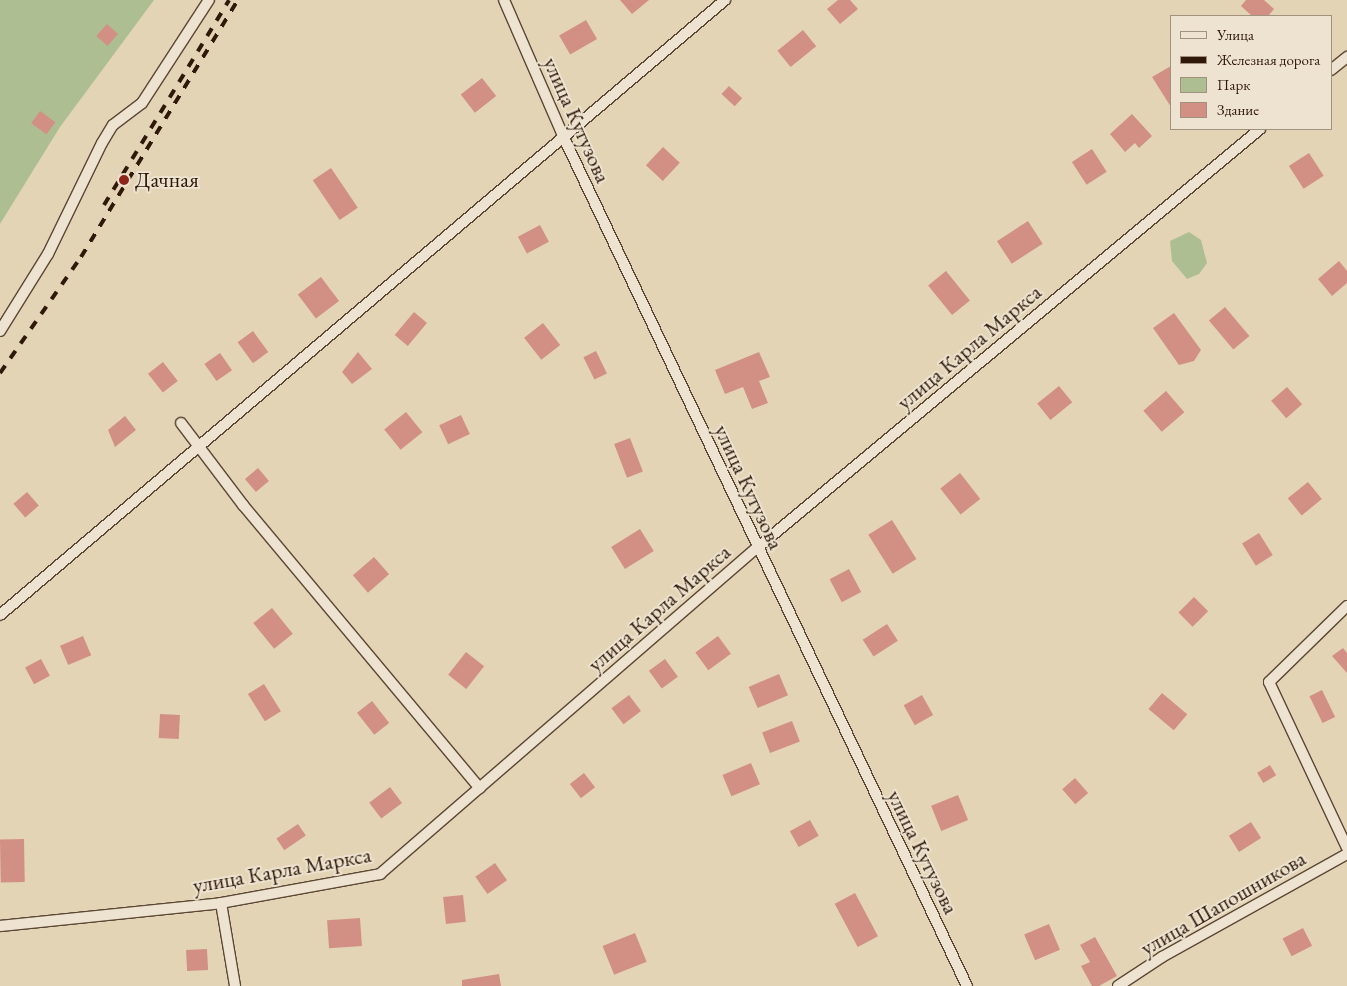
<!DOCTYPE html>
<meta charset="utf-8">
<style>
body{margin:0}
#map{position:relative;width:1347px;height:986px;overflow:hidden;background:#e3d4b6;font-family:"EB Garamond",serif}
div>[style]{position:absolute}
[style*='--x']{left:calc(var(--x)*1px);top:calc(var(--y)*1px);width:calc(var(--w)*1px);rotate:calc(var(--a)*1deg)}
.green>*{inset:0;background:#aebe93}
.building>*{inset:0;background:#d29085;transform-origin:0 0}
.roads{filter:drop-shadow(1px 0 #5c4734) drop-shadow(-1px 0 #5c4734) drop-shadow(0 1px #5c4734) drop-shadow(0 -1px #5c4734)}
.minor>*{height:10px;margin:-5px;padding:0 5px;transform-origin:5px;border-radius:5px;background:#ede3d0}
.rail>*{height:4px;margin-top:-2px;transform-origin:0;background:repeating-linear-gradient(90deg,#2f1808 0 9px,transparent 0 18px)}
.dots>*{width:14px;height:14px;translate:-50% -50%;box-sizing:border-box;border:2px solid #ede3d0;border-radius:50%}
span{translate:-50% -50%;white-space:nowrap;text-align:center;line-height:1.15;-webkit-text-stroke:4px #ede3d0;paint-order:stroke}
.street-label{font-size:22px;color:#2f1808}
.poi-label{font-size:22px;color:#2f1808}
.left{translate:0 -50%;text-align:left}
.legend{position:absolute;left:1170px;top:15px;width:162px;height:115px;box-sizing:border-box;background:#ede3d0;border:1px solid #a19280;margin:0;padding:6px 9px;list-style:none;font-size:15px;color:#2f1808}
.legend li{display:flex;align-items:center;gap:10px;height:25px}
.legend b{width:25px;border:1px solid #a19280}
</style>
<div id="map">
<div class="green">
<i style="clip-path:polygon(0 0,154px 0,60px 127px,0 224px)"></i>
<i style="clip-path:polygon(1189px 232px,1201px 240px,1207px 263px,1199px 274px,1187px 279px,1172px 261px,1170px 241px)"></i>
</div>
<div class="building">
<i style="clip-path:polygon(620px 0,649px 0,632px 14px)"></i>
<i style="clip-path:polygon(838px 0,850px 0,858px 9px,840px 24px,827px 9px)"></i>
<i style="clip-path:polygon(1246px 0,1264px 0,1274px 9px,1268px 16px,1252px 16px,1241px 6px)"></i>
<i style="left:586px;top:20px;width:22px;height:31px;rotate:60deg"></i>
<i style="left:107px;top:24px;width:15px;height:16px;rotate:42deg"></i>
<i style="left:803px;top:30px;width:21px;height:33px;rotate:51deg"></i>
<i style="clip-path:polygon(1171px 66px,1171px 107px,1152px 77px)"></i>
<i style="left:482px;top:78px;width:23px;height:27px;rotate:52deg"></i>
<i style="left:729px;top:86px;width:18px;height:11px;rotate:43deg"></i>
<i style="left:40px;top:111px;width:19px;height:15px;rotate:36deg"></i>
<i style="clip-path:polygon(1132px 114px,1152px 136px,1139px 148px,1135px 143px,1125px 152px,1110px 134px)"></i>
<i style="left:663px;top:147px;width:23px;height:25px;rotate:43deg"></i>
<i style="left:1092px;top:149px;width:27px;height:24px;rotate:57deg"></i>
<i style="left:1309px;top:153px;width:27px;height:24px;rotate:57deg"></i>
<i style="left:331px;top:168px;width:48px;height:22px;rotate:56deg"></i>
<i style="left:1028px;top:221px;width:27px;height:37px;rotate:57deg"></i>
<i style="left:540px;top:225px;width:19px;height:25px;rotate:62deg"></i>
<i style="clip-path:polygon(1339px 261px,1347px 271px,1347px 283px,1332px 296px,1318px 279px)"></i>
<i style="left:946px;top:271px;width:38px;height:23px;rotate:51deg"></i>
<i style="left:321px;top:277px;width:30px;height:29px;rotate:53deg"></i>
<i style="left:1225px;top:307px;width:38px;height:21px;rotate:50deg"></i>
<i style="left:414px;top:312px;width:17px;height:30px;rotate:40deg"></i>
<i style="clip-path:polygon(1174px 313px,1201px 350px,1194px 361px,1179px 365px,1153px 328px)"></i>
<i style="left:543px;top:323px;width:28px;height:24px;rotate:52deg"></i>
<i style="left:253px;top:331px;width:26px;height:19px;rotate:54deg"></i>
<i style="left:596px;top:351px;width:25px;height:14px;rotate:64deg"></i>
<i style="clip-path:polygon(358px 352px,372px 369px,352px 384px,342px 372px)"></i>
<i style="clip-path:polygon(759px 352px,770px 377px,759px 381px,768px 403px,752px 409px,743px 387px,725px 394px,715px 370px)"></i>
<i style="left:220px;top:353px;width:21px;height:19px;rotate:55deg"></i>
<i style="left:163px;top:362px;width:24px;height:19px;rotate:52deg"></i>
<i style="left:1059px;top:386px;width:21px;height:28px;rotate:51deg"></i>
<i style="left:1287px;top:387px;width:23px;height:21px;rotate:49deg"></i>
<i style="left:1166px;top:391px;width:28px;height:30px;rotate:49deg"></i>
<i style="left:406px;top:412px;width:26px;height:28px;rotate:51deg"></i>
<i style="left:461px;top:415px;width:21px;height:24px;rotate:65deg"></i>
<i style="clip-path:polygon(125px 416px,136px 430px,115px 447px,108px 430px)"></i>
<i style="left:630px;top:438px;width:36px;height:17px;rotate:69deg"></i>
<i style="left:258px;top:468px;width:17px;height:17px;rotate:50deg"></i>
<i style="left:960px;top:473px;width:33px;height:25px;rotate:52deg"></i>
<i style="left:1308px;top:482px;width:22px;height:26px;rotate:51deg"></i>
<i style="left:27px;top:492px;width:18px;height:18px;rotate:49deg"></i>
<i style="left:892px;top:520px;width:46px;height:28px;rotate:58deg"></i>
<i style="left:640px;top:529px;width:26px;height:34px;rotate:58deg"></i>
<i style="left:1259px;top:533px;width:26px;height:20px;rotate:58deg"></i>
<i style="left:374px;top:557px;width:23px;height:28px;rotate:49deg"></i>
<i style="left:849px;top:569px;width:26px;height:22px;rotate:62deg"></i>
<i style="left:1194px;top:597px;width:20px;height:22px;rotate:45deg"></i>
<i style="left:272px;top:608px;width:33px;height:24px;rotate:51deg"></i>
<i style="left:887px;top:624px;width:20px;height:29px;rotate:57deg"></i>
<i style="left:83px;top:636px;width:21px;height:25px;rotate:67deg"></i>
<i style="left:718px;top:636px;width:22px;height:28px;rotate:54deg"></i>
<i style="clip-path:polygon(1343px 648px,1347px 653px,1347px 673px,1332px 656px)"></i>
<i style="left:466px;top:652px;width:23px;height:29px;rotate:38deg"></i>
<i style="left:41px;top:659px;width:19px;height:18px;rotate:62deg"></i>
<i style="left:665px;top:659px;width:22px;height:20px;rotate:54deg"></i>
<i style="left:779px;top:674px;width:23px;height:33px;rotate:67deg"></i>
<i style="left:264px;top:684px;width:32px;height:19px;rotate:58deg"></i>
<i style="left:1322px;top:690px;width:30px;height:14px;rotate:64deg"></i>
<i style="left:1162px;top:693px;width:33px;height:21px;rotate:40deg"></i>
<i style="left:629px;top:695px;width:20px;height:22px;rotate:53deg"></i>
<i style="left:922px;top:695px;width:23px;height:21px;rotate:61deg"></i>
<i style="left:372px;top:701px;width:28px;height:19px;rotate:52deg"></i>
<i style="left:160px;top:714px;width:20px;height:24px;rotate:3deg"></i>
<i style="left:792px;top:721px;width:22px;height:32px;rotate:69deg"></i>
<i style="left:751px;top:763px;width:23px;height:31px;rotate:67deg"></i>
<i style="left:1270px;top:765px;width:12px;height:15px;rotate:59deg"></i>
<i style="left:584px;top:773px;width:18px;height:18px;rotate:52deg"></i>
<i style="left:1075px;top:778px;width:20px;height:17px;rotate:49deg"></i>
<i style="left:390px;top:787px;width:20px;height:26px;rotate:53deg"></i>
<i style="left:958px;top:795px;width:27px;height:29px;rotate:68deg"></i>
<i style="left:810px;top:820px;width:18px;height:23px;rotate:61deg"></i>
<i style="left:1251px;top:822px;width:19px;height:26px;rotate:58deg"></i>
<i style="left:298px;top:824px;width:14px;height:26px;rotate:56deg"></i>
<i style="left:24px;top:839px;width:43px;height:24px;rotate:89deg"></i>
<i style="left:495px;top:863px;width:21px;height:24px;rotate:55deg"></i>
<i style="left:855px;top:893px;width:49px;height:23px;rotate:62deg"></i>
<i style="left:463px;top:895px;width:27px;height:20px;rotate:84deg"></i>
<i style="left:360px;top:918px;width:28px;height:33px;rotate:86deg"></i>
<i style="left:1049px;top:924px;width:28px;height:27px;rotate:67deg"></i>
<i style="left:1303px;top:928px;width:20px;height:23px;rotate:63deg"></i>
<i style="left:635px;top:933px;width:31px;height:35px;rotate:68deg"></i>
<i style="clip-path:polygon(1095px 937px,1117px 976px,1099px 986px,1092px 986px,1081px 966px,1090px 962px,1080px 945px)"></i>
<i style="left:207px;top:949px;width:21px;height:21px;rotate:87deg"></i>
<i style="clip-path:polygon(499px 974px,501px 986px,462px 986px,462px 980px)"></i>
</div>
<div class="roads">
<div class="minor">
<i style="--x:504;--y:0;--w:148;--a:66.5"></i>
<i style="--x:563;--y:136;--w:941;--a:64.58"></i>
<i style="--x:1331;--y:70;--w:21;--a:-39"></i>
<i style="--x:0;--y:331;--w:91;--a:-58.1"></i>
<i style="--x:48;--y:254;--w:123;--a:-64.1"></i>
<i style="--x:102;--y:143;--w:21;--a:-59"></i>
<i style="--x:113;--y:125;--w:36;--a:-37"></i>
<i style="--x:142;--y:103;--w:123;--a:-57"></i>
<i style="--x:181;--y:423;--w:103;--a:52.9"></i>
<i style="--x:243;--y:505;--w:369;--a:50.1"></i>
<i style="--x:1347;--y:606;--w:109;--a:135.7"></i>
<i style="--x:1269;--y:682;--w:183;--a:64.8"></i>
<i style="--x:0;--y:615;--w:951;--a:-40.31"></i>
<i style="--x:221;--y:903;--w:84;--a:80.4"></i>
<i style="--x:0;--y:926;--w:222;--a:-5.9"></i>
<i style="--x:221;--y:903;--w:162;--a:-10.3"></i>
<i style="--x:380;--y:874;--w:498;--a:-40.9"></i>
<i style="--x:757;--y:548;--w:655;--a:-39.79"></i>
<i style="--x:1118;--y:986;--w:53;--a:-33.4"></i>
<i style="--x:1162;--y:957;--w:212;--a:-29.1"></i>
</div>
</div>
<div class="rail">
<i style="--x:104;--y:205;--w:240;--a:-58.6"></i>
<i style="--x:0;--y:373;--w:141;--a:-55.1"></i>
<i style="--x:81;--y:257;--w:301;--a:-58.6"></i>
</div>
<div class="dots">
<i style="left:124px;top:180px;background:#8f2418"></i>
</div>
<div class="street-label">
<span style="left:577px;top:120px;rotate:66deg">улица Кутузова</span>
<span style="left:969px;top:347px;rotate:-40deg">улица Карла Маркса</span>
<span style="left:749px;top:487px;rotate:65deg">улица Кутузова</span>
<span style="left:659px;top:608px;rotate:-41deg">улица Карла Маркса</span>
<span style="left:923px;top:852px;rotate:64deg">улица Кутузова</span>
<span style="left:282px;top:870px;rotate:-10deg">улица Карла Маркса</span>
<span style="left:1223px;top:903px;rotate:-30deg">улица Шапошникова</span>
</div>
<div class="poi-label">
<span class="left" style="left:135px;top:180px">Дачная</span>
</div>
<ul class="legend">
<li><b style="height:6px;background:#ede3d0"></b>Улица</li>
<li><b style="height:6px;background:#2f1808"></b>Железная дорога</li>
<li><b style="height:14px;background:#aebe93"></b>Парк</li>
<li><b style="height:14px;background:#d29085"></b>Здание</li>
</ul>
</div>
